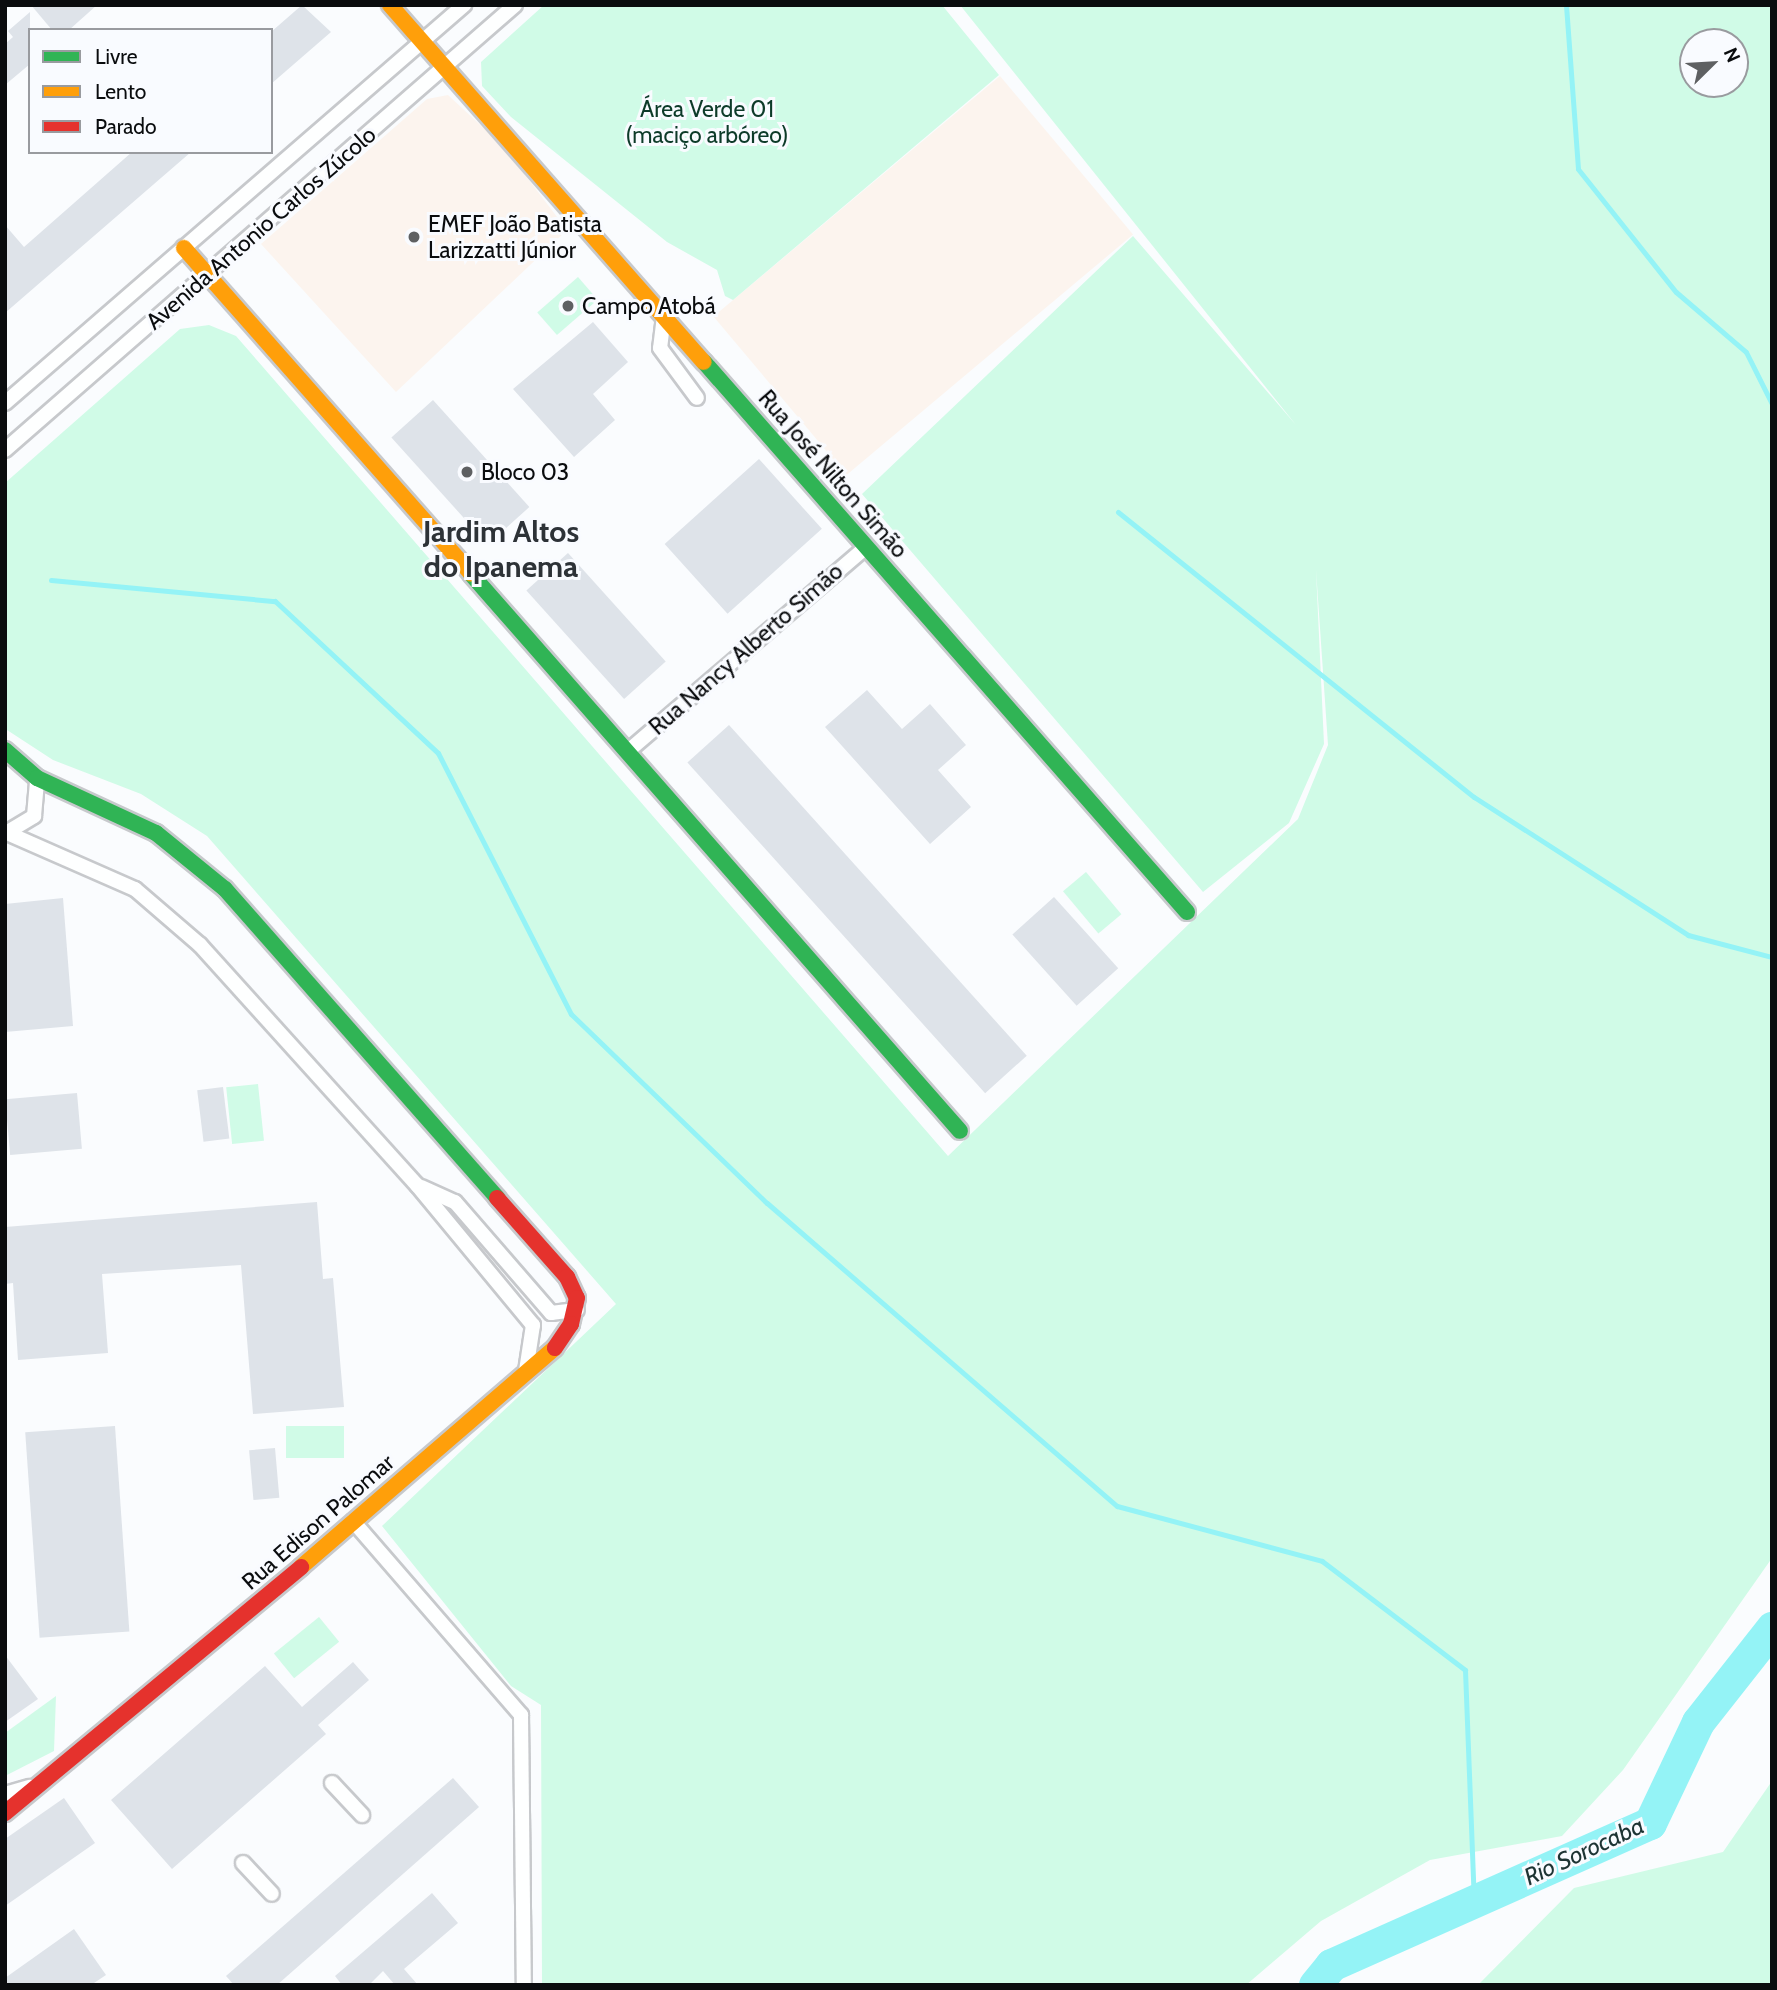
<!DOCTYPE html>
<meta charset="utf-8">
<style>
body{margin:0}
#map{position:relative;width:1777px;height:1990px;overflow:hidden;background:#fafcfe;font-family:Cabin,sans-serif}
div>[style]{position:absolute}
[style*='--x']{left:calc(var(--x)*1px);top:calc(var(--y)*1px);width:calc(var(--w)*1px);rotate:calc(var(--a)*1deg)}
.education>*{inset:0;background:#fcf4ee;transform-origin:0 0}
.green>*{inset:0;background:#d0fbe7;transform-origin:0 0}
.stream>*{height:5px;margin:-2.5px;padding:0 2.5px;transform-origin:2.5px;border-radius:2.5px;background:#94f3f6}
.river>*{height:33px;margin:-16.5px;padding:0 16.5px;transform-origin:16.5px;border-radius:16.5px;background:#94f3f6}
.building>*{inset:0;background:#dee3e9;transform-origin:0 0}
.roads{filter:drop-shadow(2px 0 #c7c9cc) drop-shadow(-2px 0 #c7c9cc) drop-shadow(0 2px #c7c9cc) drop-shadow(0 -2px #c7c9cc)}
.street>*{height:14px;margin:-7px;padding:0 7px;transform-origin:7px;border-radius:7px;background:#feffff}
.fast>*{height:16px;margin:-8px;padding:0 8px;transform-origin:8px;border-radius:8px;background:#30b455}
.slow>*{height:16px;margin:-8px;padding:0 8px;transform-origin:8px;border-radius:8px;background:#ff9f0a}
.jam>*{height:16px;margin:-8px;padding:0 8px;transform-origin:8px;border-radius:8px;background:#e5322d}
.dots>*{width:19px;height:19px;translate:-50% -50%;box-sizing:border-box;border:4px solid #f9fbff;border-radius:50%}
span{translate:-50% -50%;white-space:nowrap;text-align:center;line-height:1.15;-webkit-text-stroke:6px #f9fbff;paint-order:stroke}
.park-label{font-size:23px;color:#0d3b29}
.poi-label{font-size:23px;color:#0a0c0e}
.left{translate:0 -50%;text-align:left}
.street-label{font-size:23px;color:#0a0c0e}
.water-label{font-size:24px;color:#1d3434;font-style:italic}
.district-label{font-size:30px;color:#2d3237;font-weight:700}
.frame{position:absolute;inset:0;border:7px solid #0a0c0e;pointer-events:none}
.legend{position:absolute;left:28px;top:28px;width:245px;height:126px;box-sizing:border-box;background:#f9fbff;border:2px solid #999b9f;margin:0;padding:9px 12px;list-style:none;font-size:21px;color:#0a0c0e}
.legend li{display:flex;align-items:center;gap:14px;height:35px}
.legend b{width:35px;border:2px solid #999b9f}
.north{position:absolute;left:1679px;top:28px;width:70px;height:70px;box-sizing:border-box;background:#f9fbff;border:2px solid #999b9f;border-radius:50%;rotate:66deg;font-size:19px;font-weight:700;line-height:28px;text-align:center;color:#0a0c0e}
.north::after{content:'';display:block;margin:auto;width:24px;height:32px;background:#5e6062;clip-path:polygon(50% 0,100% 100%,50% 72%,0 100%)}
</style>
<div id="map">
<div class="education">
<i style="left:1000px;top:76px;width:207px;height:374px;rotate:50deg"></i>
<i style="clip-path:polygon(448px 95px,503px 146px,567px 230px,396px 392px,261px 244px,427px 99px)"></i>
</div>
<div class="green">
<i style="clip-path:polygon(544px 5px,942px 5px,999px 75px,733px 300px,725px 296px,717px 270px,667px 242px,511px 117px,482px 86px,481px 62px)"></i>
<i style="clip-path:polygon(evenodd,960px 5px,1772px 5px,1772px 1558px,1623px 1770px,1562px 1836px,1430px 1860px,1321px 1921px,1246px 1985px,542px 1985px,541px 1705px,511px 1686px,382px 1526px,616px 1304px,207px 836px,141px 794px,53px 760px,7px 730px,5px 483px,180px 329px,209px 325px,236px 336px,948px 1156px,1298px 819px,1328px 745px,1316px 570px,1324px 744px,1289px 823px,1203px 892px,862px 494px,1133px 236px,1296px 425px,960px 5px,1693px 42px,1735px 42px,1735px 84px,1693px 84px,1693px 42px)"></i>
<i style="left:578px;top:277px;width:30px;height:54px;rotate:49deg"></i>
<i style="left:1086px;top:872px;width:55px;height:30px;rotate:50deg"></i>
<i style="left:258px;top:1084px;width:57px;height:32px;rotate:84deg"></i>
<i style="left:344px;top:1426px;width:32px;height:58px;rotate:90deg"></i>
<i style="left:319px;top:1617px;width:32px;height:58px;rotate:51deg"></i>
<i style="clip-path:polygon(56px 1696px,54px 1751px,5px 1776px,5px 1733px)"></i>
<i style="clip-path:polygon(1772px 1781px,1770px 1985px,1478px 1985px,1574px 1888px,1723px 1852px)"></i>
</div>
<div class="stream">
<i style="--x:1566;--y:5;--w:164;--a:85.8"></i>
<i style="--x:1578;--y:169;--w:157;--a:51.5"></i>
<i style="--x:1676;--y:292;--w:92;--a:40.6"></i>
<i style="--x:1746;--y:352;--w:58;--a:63.4"></i>
<i style="--x:1772;--y:5;--w:1;--a:90"></i>
<i style="--x:1118;--y:512;--w:456;--a:38.7"></i>
<i style="--x:1474;--y:797;--w:255;--a:32.8"></i>
<i style="--x:1688;--y:935;--w:87;--a:14.7"></i>
<i style="--x:51;--y:580;--w:225;--a:5.4"></i>
<i style="--x:275;--y:601;--w:223;--a:43"></i>
<i style="--x:438;--y:753;--w:293;--a:63"></i>
<i style="--x:571;--y:1014;--w:272;--a:44"></i>
<i style="--x:767;--y:1203;--w:463;--a:40.9"></i>
<i style="--x:1117;--y:1506;--w:212;--a:15"></i>
<i style="--x:1322;--y:1561;--w:180;--a:37.3"></i>
<i style="--x:1465;--y:1670;--w:231;--a:87.8"></i>
</div>
<div class="river">
<i style="--x:1315;--y:1985;--w:26;--a:-51"></i>
<i style="--x:1331;--y:1965;--w:349;--a:-24"></i>
<i style="--x:1650;--y:1823;--w:112;--a:-64.6"></i>
<i style="--x:1698;--y:1722;--w:120;--a:-51.8"></i>
</div>
<div class="building">
<i style="clip-path:polygon(31px 5px,97px 5px,69px 30px,52px 30px)"></i>
<i style="clip-path:polygon(302px 5px,331px 32px,271px 84px,271px 32px)"></i>
<i style="clip-path:polygon(30px 12px,30px 64px,5px 85px,5px 44px,13px 37px,8px 31px)"></i>
<i style="clip-path:polygon(132px 152px,191px 152px,5px 313px,5px 225px,24px 247px)"></i>
<i style="clip-path:polygon(593px 322px,628px 362px,593px 394px,615px 420px,574px 457px,513px 389px)"></i>
<i style="left:433px;top:400px;width:144px;height:56px;rotate:48deg"></i>
<i style="left:759px;top:459px;width:94px;height:127px;rotate:48deg"></i>
<i style="left:568px;top:553px;width:146px;height:56px;rotate:48deg"></i>
<i style="clip-path:polygon(867px 690px,902px 729px,930px 704px,966px 745px,938px 770px,971px 807px,930px 844px,825px 727px)"></i>
<i style="left:729px;top:725px;width:445px;height:56px;rotate:48deg"></i>
<i style="left:1054px;top:897px;width:96px;height:56px;rotate:48deg"></i>
<i style="clip-path:polygon(63px 898px,73px 1026px,5px 1032px,5px 904px)"></i>
<i style="left:223px;top:1087px;width:52px;height:26px;rotate:83deg"></i>
<i style="left:77px;top:1093px;width:56px;height:72px;rotate:85deg"></i>
<i style="clip-path:polygon(317px 1202px,323px 1279px,333px 1278px,344px 1407px,253px 1414px,241px 1265px,102px 1274px,108px 1353px,18px 1360px,13px 1283px,5px 1284px,5px 1227px)"></i>
<i style="left:115px;top:1426px;width:206px;height:90px;rotate:86deg"></i>
<i style="left:275px;top:1448px;width:50px;height:26px;rotate:85deg"></i>
<i style="clip-path:polygon(5px 1655px,38px 1699px,5px 1722px)"></i>
<i style="clip-path:polygon(353px 1662px,369px 1680px,318px 1725px,326px 1734px,172px 1869px,111px 1800px,265px 1666px,302px 1707px)"></i>
<i style="clip-path:polygon(453px 1778px,479px 1807px,277px 1985px,234px 1985px,226px 1976px)"></i>
<i style="clip-path:polygon(64px 1798px,95px 1843px,5px 1906px,5px 1839px)"></i>
<i style="clip-path:polygon(432px 1893px,458px 1923px,404px 1969px,418px 1985px,395px 1985px,383px 1971px,369px 1985px,342px 1985px,335px 1976px)"></i>
<i style="clip-path:polygon(74px 1929px,106px 1975px,91px 1985px,5px 1985px,5px 1978px)"></i>
</div>
<div class="roads">
<div class="street">
<i style="--x:664;--y:316;--w:32;--a:97"></i>
<i style="--x:660;--y:348;--w:62;--a:53.5"></i>
<i style="--x:5;--y:403;--w:608;--a:-40.93"></i>
<i style="--x:5;--y:450;--w:677;--a:-41.11"></i>
<i style="--x:627;--y:752;--w:315;--a:-40.6"></i>
<i style="--x:5;--y:832;--w:142;--a:23.7"></i>
<i style="--x:135;--y:889;--w:86;--a:40.7"></i>
<i style="--x:200;--y:945;--w:324;--a:47.9"></i>
<i style="--x:417;--y:1185;--w:182;--a:50.4"></i>
<i style="--x:533;--y:1325;--w:47;--a:98.7"></i>
<i style="--x:6;--y:833;--w:33;--a:-31"></i>
<i style="--x:34;--y:816;--w:38;--a:-85"></i>
<i style="--x:421;--y:1187;--w:37;--a:24"></i>
<i style="--x:455;--y:1202;--w:147;--a:49.1"></i>
<i style="--x:551;--y:1313;--w:26;--a:-7"></i>
<i style="--x:353;--y:1521;--w:257;--a:49.1"></i>
<i style="--x:521;--y:1715;--w:270;--a:89.4"></i>
<i style="--x:332;--y:1783;--w:44;--a:46.8"></i>
<i style="--x:5;--y:1794;--w:26;--a:-16"></i>
<i style="--x:243;--y:1863;--w:42;--a:46.9"></i>
</div>
<div class="fast">
<i style="--x:704;--y:362;--w:732;--a:48.71"></i>
<i style="--x:471;--y:574;--w:741;--a:48.72"></i>
<i style="--x:5;--y:750;--w:43;--a:41.2"></i>
<i style="--x:37;--y:778;--w:131;--a:24.8"></i>
<i style="--x:156;--y:833;--w:89;--a:39.1"></i>
<i style="--x:225;--y:889;--w:412;--a:48.6"></i>
</div>
<div class="slow">
<i style="--x:390;--y:5;--w:475;--a:48.7"></i>
<i style="--x:184;--y:248;--w:434;--a:48.6"></i>
<i style="--x:301;--y:1567;--w:335;--a:-40.8"></i>
</div>
<div class="jam">
<i style="--x:497;--y:1198;--w:106;--a:48.5"></i>
<i style="--x:567;--y:1277;--w:23;--a:65"></i>
<i style="--x:577;--y:1298;--w:27;--a:103"></i>
<i style="--x:571;--y:1324;--w:29;--a:124"></i>
<i style="--x:5;--y:1813;--w:385;--a:-39.7"></i>
</div>
</div>
<div class="dots">
<i style="left:414px;top:237px;background:#5e6062"></i>
<i style="left:568px;top:306px;background:#5e6062"></i>
<i style="left:467px;top:472px;background:#5e6062"></i>
</div>
<div class="park-label">
<span style="left:707px;top:122px">Área Verde 01<br>(maciço arbóreo)</span>
</div>
<div class="poi-label">
<span class="left" style="left:428px;top:237px">EMEF João Batista<br>Larizzatti Júnior</span>
<span class="left" style="left:582px;top:306px">Campo Atobá</span>
<span class="left" style="left:481px;top:472px">Bloco 03</span>
</div>
<div class="street-label">
<span style="left:261px;top:228px;rotate:-41deg">Avenida Antonio Carlos Zúcolo</span>
<span style="left:833px;top:474px;rotate:49deg">Rua José Nilton Simão</span>
<span style="left:746px;top:649px;rotate:-41deg">Rua Nancy Alberto Simão</span>
<span style="left:318px;top:1522px;rotate:-41deg">Rua Edison Palomar</span>
</div>
<div class="water-label">
<span style="left:1584px;top:1851px;rotate:-25deg">Rio Sorocaba</span>
</div>
<div class="district-label">
<span style="left:501px;top:549px">Jardim Altos<br>do Ipanema</span>
</div>
<div class="frame"></div>
<ul class="legend">
<li><b style="height:9px;background:#30b455"></b>Livre</li>
<li><b style="height:9px;background:#ff9f0a"></b>Lento</li>
<li><b style="height:9px;background:#e5322d"></b>Parado</li>
</ul>
<div class="north">N</div>
</div>
